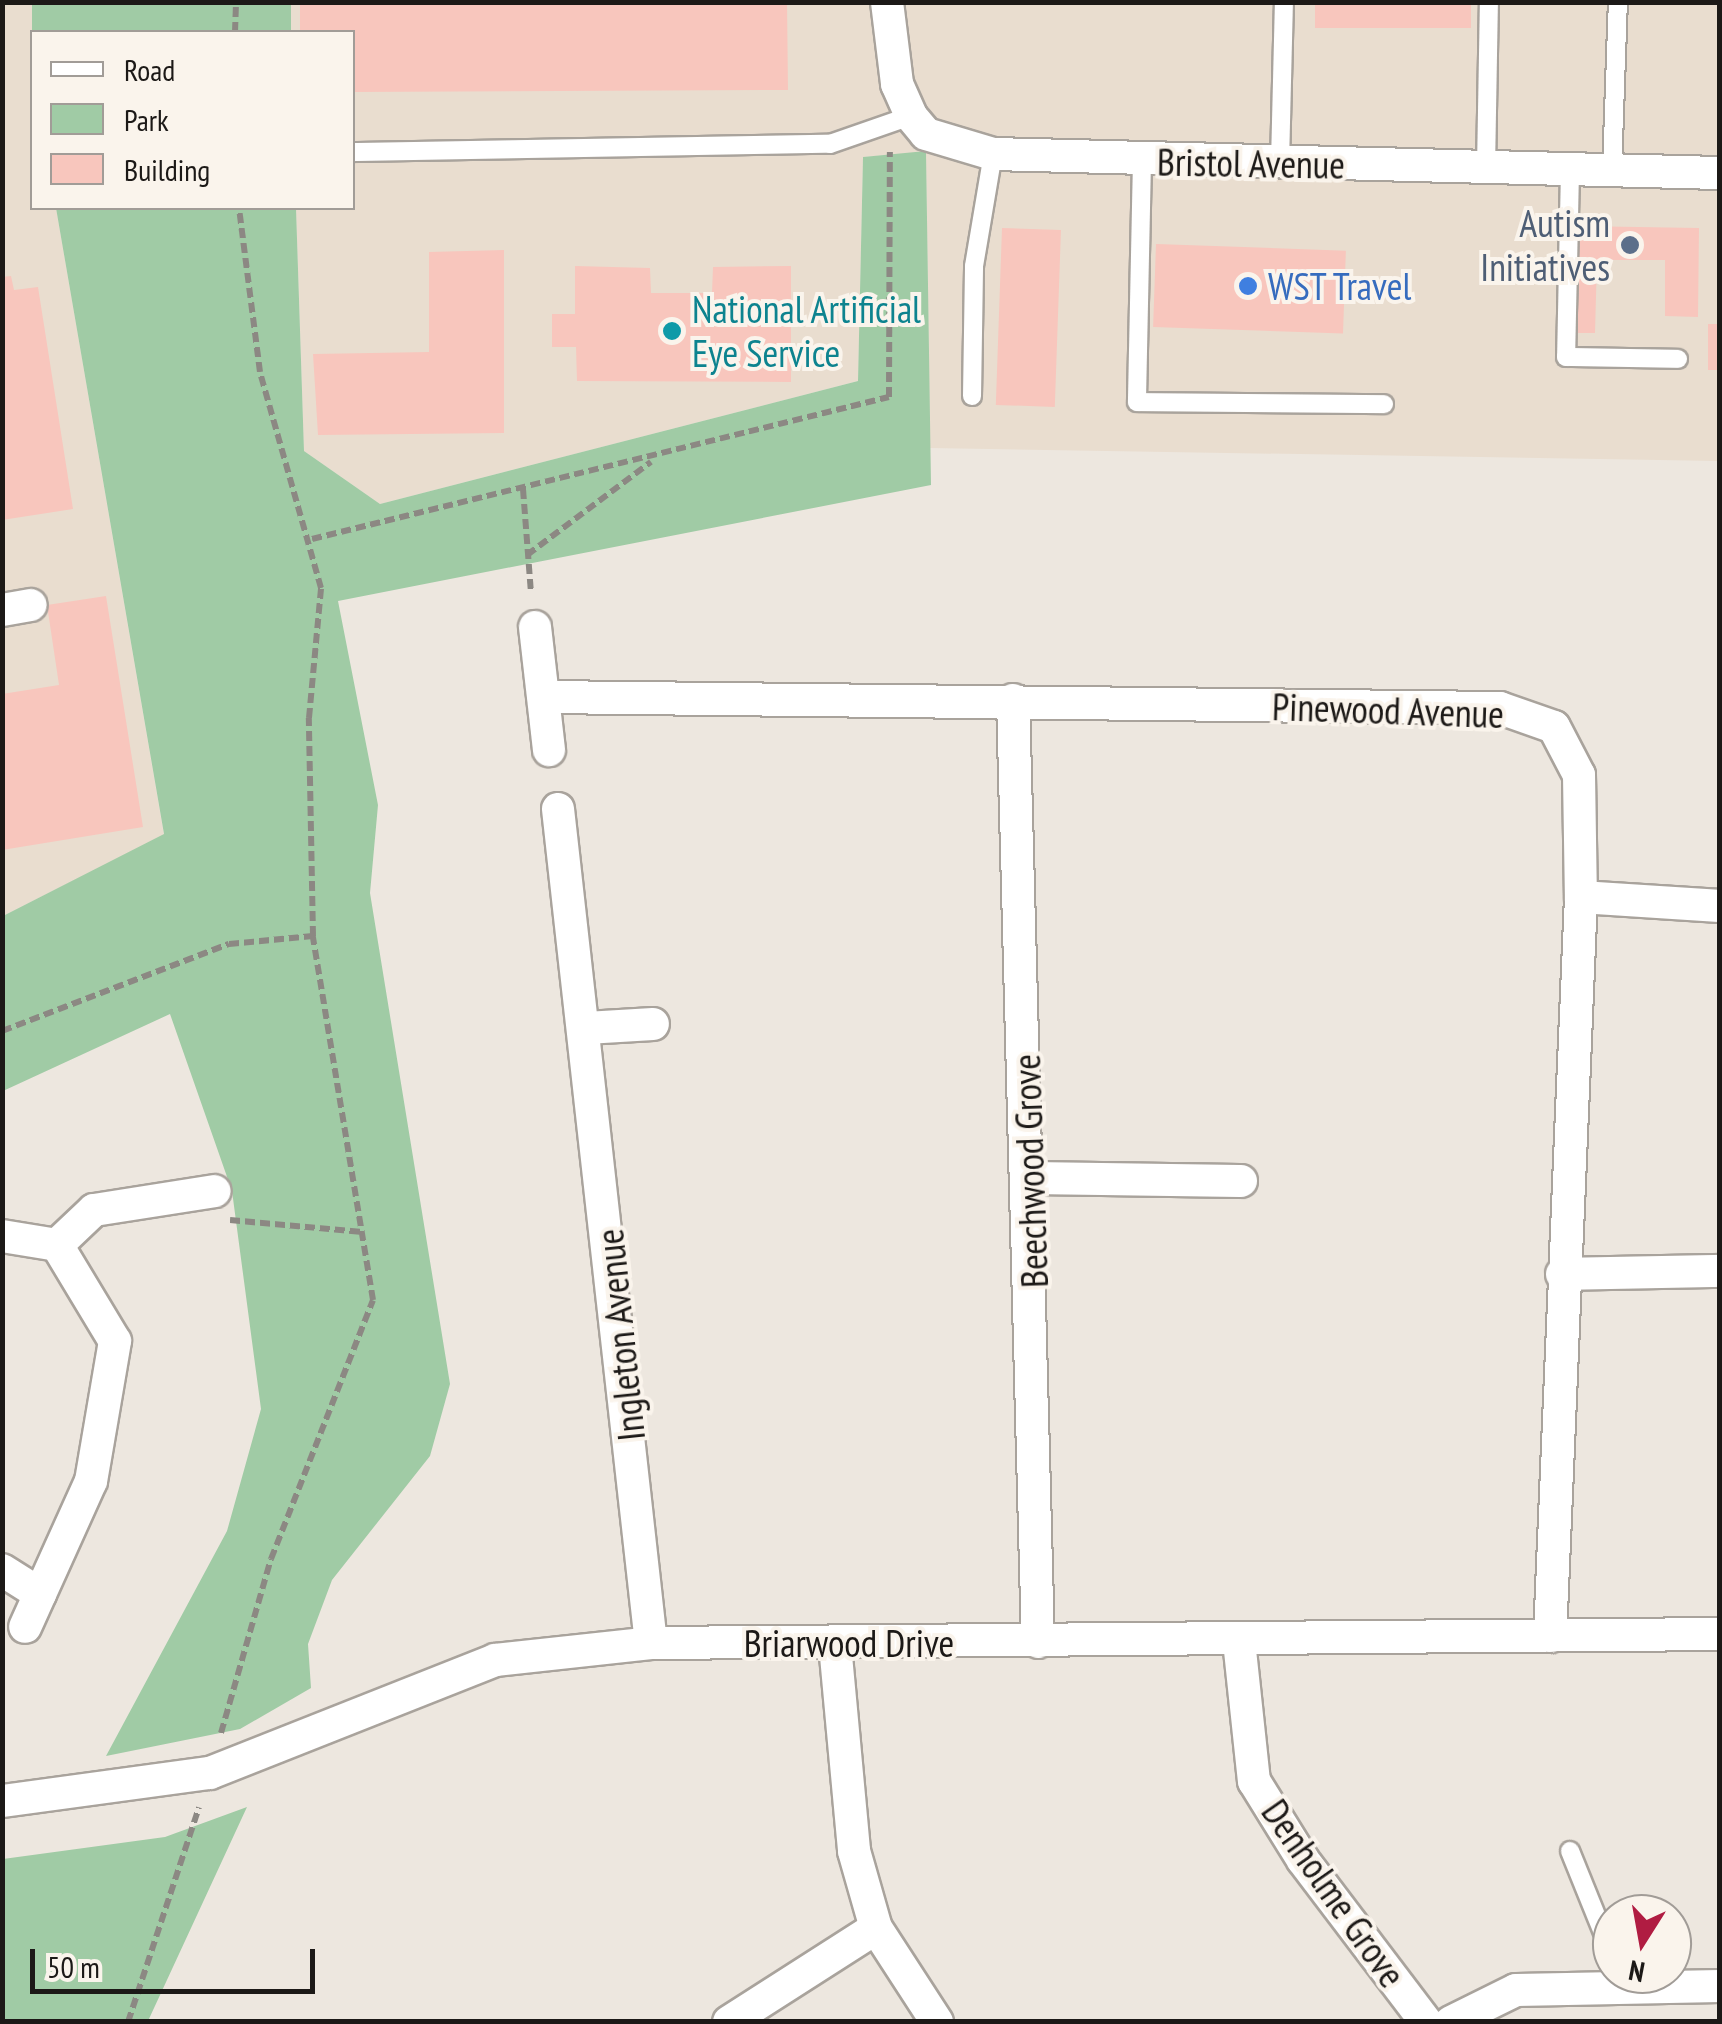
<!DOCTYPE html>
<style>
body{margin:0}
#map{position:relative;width:1722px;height:2024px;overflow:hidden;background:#ede7df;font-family:"PT Sans Narrow",sans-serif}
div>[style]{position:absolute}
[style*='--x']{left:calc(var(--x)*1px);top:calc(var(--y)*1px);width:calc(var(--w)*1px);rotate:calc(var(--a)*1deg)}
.built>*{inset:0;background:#e9ddcf}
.green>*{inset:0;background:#a0cba5;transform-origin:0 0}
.building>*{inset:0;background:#f8c6bd;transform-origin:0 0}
.path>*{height:6px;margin-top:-3px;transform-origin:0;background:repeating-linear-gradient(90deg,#8c8883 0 10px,transparent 0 15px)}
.roads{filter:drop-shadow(2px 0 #a9a39c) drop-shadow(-2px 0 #a9a39c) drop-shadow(0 2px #a9a39c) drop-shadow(0 -2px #a9a39c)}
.lane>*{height:18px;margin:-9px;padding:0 9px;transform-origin:9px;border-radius:9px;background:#fff}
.street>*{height:32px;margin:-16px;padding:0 16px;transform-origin:16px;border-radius:16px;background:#fff}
.dots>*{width:28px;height:28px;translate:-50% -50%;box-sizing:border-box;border:5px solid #faf4ec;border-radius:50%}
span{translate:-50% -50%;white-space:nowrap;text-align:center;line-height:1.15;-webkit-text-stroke:8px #faf4ec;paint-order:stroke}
.street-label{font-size:38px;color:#1c1917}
.service-label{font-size:38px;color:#4e5e75}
.right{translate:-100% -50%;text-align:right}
.shop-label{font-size:38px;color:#366cbe}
.left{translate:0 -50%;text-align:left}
.culture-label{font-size:38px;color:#0d838f}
.frame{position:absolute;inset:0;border:5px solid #1c1917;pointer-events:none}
.legend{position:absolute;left:30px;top:30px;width:325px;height:180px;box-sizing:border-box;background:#faf4ec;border:2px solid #a19c97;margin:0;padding:12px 18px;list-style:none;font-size:30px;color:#1c1917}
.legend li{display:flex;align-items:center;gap:20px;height:50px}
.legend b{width:50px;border:2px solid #a19c97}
.north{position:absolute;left:1592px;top:1894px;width:100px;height:100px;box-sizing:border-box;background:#faf4ec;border:2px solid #a19c97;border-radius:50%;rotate:191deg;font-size:28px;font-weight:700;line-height:40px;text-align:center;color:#1c1917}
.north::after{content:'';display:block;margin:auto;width:35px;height:45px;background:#b01c42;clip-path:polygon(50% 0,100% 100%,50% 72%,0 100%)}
.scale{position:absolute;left:30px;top:1949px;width:285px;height:45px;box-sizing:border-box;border:5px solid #1c1917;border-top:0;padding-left:12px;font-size:30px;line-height:35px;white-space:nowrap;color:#1c1917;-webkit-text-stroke:8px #faf4ec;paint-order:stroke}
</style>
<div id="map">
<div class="built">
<i style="clip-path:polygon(32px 2px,32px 208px,56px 208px,164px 835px,3px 916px,2px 3px)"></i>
<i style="clip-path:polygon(291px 3px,1719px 3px,1719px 461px,930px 448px,926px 152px,863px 157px,858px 381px,380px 504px,304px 451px,296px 208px,352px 208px,352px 32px,291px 32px)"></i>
</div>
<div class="green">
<i style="left:32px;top:3px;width:259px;height:29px"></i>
<i style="clip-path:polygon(926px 151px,931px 485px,338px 601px,378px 805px,370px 893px,450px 1384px,430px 1456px,332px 1580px,308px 1644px,311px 1688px,240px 1729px,106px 1756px,227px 1531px,261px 1409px,232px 1191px,170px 1014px,3px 1091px,3px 916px,164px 834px,56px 208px,296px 208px,304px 451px,380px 504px,858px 381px,863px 157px)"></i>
<i style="clip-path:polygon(247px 1807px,148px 2021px,3px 2021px,3px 1859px,165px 1837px)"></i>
</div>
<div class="building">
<i style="clip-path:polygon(300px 2px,787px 2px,788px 90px,352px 92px,352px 32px,300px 32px)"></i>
<i style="left:1315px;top:2px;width:156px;height:26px"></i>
<i style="clip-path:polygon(1577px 226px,1699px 228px,1698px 317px,1665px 316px,1665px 260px,1597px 260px,1595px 333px,1574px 333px)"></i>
<i style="left:1002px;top:228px;width:59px;height:177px;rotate:2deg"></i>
<i style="left:1156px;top:244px;width:190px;height:83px;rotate:2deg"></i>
<i style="clip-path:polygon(504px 250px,504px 433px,318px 435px,313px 354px,429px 352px,429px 252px)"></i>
<i style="clip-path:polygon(575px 266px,650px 268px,651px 293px,712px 293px,713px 267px,791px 266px,791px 382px,577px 381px,576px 347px,552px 347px,552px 314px,575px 314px)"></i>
<i style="clip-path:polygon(11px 276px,14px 290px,38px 287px,73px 509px,2px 520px,2px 277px)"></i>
<i style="left:1708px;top:324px;width:12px;height:46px"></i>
<i style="clip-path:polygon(106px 596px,143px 827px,2px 850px,2px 694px,59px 685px,47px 605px)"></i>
</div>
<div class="path">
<i style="--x:235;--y:32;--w:30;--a:-88"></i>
<i style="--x:523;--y:489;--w:104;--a:85.6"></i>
<i style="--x:312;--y:539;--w:594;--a:-13.83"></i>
<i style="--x:889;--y:397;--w:245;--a:-89.8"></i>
<i style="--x:527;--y:555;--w:155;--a:-36.9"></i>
<i style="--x:2;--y:1031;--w:243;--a:-21"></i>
<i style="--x:229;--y:944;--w:84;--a:-5.4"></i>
<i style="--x:230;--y:1220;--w:133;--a:5.2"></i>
<i style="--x:221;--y:1733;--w:181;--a:-74"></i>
<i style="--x:271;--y:1559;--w:278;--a:-68.5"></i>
<i style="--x:373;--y:1300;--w:369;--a:-99.4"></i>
<i style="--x:313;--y:936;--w:218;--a:-91.1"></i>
<i style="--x:309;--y:718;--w:131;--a:-84.7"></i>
<i style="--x:321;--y:588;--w:224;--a:-105.8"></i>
<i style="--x:260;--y:372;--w:165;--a:-97.3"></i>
<i style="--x:128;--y:2022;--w:226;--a:-71.7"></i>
</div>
<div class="roads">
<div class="lane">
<i style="--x:352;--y:152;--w:478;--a:-1"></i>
<i style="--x:830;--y:144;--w:86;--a:-19.1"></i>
<i style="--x:1142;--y:160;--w:242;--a:91.2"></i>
<i style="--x:1137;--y:402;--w:247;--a:0.5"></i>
<i style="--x:1280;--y:163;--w:161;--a:-88.6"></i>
<i style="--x:1486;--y:169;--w:167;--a:-89"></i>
<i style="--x:1570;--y:170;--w:187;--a:91.2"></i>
<i style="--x:1566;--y:357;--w:112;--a:1"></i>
<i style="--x:1612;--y:171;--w:169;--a:-88"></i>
<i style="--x:972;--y:396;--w:130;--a:-89.1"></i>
<i style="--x:974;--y:266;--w:114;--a:-80.4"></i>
<i style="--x:1570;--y:1851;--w:112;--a:68"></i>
</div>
<div class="street">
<i style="--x:887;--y:2;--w:83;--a:83"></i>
<i style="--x:897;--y:84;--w:35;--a:66"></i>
<i style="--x:911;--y:116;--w:23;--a:50"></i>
<i style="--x:926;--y:134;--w:70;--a:16.6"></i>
<i style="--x:993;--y:154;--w:727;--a:1.5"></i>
<i style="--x:2;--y:610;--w:29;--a:-10"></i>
<i style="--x:535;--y:627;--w:124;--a:83.5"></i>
<i style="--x:544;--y:697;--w:956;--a:0.66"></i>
<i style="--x:1500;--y:708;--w:57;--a:19.4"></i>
<i style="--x:1554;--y:727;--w:54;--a:62.5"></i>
<i style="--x:1579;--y:775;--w:122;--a:89.1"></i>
<i style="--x:1581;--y:897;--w:740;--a:92.4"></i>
<i style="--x:1013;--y:700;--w:942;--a:88.48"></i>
<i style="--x:558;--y:809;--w:839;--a:83.64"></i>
<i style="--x:1581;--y:897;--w:139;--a:3.7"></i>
<i style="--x:586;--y:1028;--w:67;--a:-3.4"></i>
<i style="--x:1031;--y:1178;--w:210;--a:0.8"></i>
<i style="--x:2;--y:1236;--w:56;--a:9.3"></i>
<i style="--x:57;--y:1245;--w:112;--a:58.9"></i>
<i style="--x:115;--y:1341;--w:142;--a:99.7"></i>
<i style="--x:91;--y:1481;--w:160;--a:114.3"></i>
<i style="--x:57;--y:1245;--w:51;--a:-43.4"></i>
<i style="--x:94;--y:1210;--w:122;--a:-8.9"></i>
<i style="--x:1562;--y:1274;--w:158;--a:-1.1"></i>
<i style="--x:2;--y:1570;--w:45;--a:32.3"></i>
<i style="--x:1239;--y:1641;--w:141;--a:83.9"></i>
<i style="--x:1254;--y:1781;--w:93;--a:58.2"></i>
<i style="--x:1303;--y:1860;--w:203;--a:52.8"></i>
<i style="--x:835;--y:1645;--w:207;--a:84.7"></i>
<i style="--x:854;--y:1851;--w:80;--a:74.1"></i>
<i style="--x:876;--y:1928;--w:112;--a:57"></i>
<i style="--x:2;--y:1801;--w:210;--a:-7.7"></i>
<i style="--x:210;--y:1773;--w:307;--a:-21.6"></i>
<i style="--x:495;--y:1660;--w:157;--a:-6.2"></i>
<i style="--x:651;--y:1643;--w:1069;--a:-0.48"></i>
<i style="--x:729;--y:2022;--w:174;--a:-32.6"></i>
<i style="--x:1451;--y:2022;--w:72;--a:-26.2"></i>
<i style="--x:1516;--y:1990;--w:204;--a:-1.1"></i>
</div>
</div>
<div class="dots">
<i style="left:1630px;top:245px;background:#5c6f8a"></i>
<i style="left:1248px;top:286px;background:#3f7fe0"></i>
<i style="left:672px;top:331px;background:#0f9aa8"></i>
</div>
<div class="street-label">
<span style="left:1251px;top:163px;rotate:1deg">Bristol Avenue</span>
<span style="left:1388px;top:710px;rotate:2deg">Pinewood Avenue</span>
<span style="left:1030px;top:1171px;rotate:-92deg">Beechwood Grove</span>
<span style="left:620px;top:1335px;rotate:-96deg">Ingleton Avenue</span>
<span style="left:849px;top:1643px">Briarwood Drive</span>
<span style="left:1334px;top:1893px;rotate:55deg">Denholme Grove</span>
</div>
<div class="service-label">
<span class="right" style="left:1610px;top:245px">Autism<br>Initiatives</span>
</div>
<div class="shop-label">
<span class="left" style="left:1268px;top:286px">WST Travel</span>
</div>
<div class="culture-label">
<span class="left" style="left:692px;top:331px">National Artificial<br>Eye Service</span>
</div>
<div class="frame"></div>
<ul class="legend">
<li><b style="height:12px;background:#fff"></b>Road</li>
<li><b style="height:28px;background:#a0cba5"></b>Park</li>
<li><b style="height:28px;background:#f8c6bd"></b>Building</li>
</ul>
<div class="north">N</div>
<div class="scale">50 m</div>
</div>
